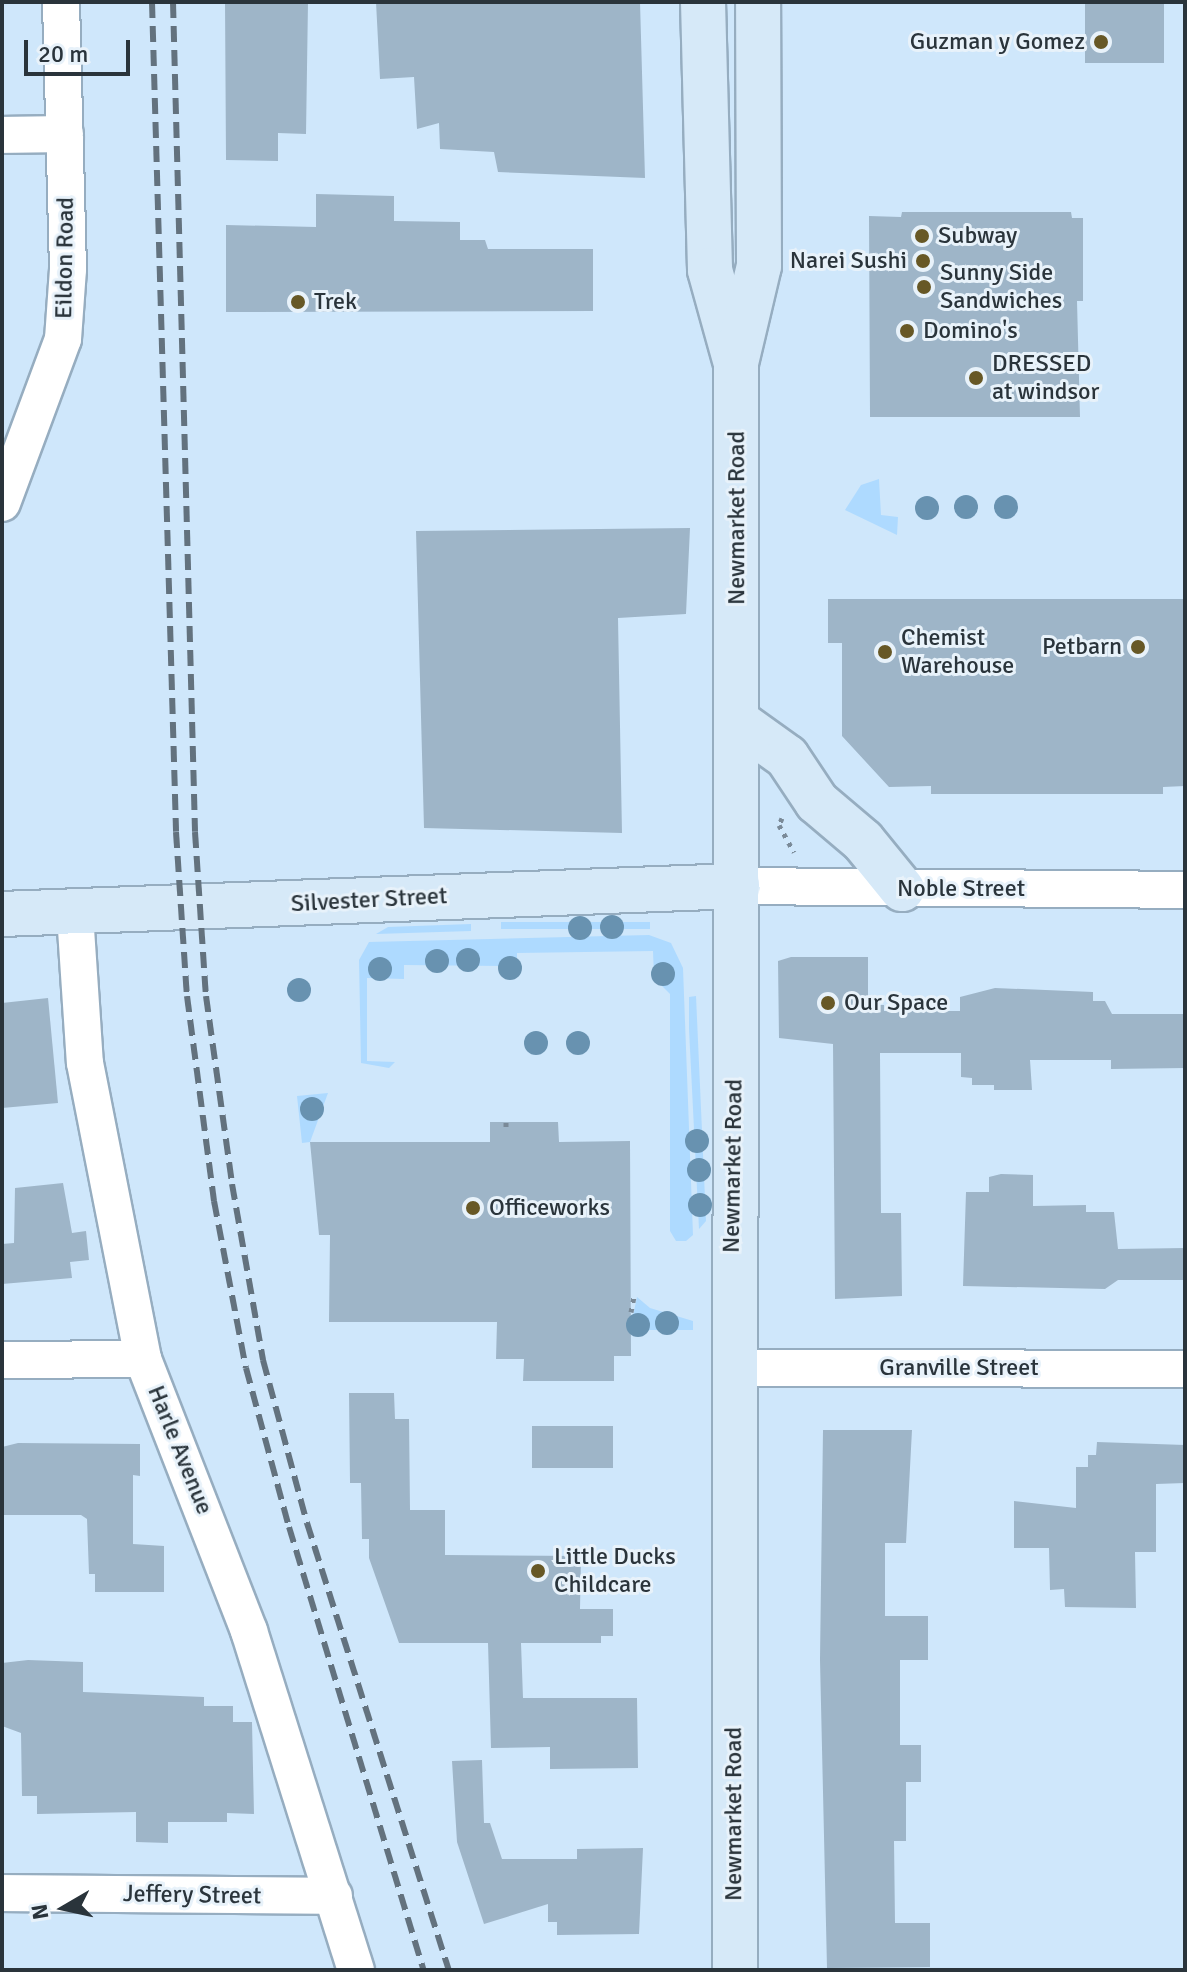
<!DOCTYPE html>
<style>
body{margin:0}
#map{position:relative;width:1187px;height:1972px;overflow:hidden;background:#cfe7fb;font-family:Signika,sans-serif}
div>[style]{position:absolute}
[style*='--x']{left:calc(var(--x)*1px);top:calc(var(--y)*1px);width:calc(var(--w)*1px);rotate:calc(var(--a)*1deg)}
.green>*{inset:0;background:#aedaff;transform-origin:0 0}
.building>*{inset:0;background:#9eb5c8;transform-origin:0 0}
.path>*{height:5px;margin-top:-2.5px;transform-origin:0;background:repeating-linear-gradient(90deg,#7a8a98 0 4px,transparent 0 10px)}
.roads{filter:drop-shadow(2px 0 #96adc0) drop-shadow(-2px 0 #96adc0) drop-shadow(0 2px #96adc0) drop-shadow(0 -2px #96adc0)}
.street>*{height:36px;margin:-18px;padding:0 18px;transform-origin:18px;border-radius:18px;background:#fff}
.secondary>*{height:44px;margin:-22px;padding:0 22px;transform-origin:22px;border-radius:22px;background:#d6e9f8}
.rail>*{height:6px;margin-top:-3px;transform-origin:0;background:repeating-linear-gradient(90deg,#63727e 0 16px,transparent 0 24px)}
.trees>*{width:24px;height:24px;margin:-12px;border-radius:50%;background:#6892b0}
.dots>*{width:22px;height:22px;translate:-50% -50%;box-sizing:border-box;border:4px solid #e8f2fa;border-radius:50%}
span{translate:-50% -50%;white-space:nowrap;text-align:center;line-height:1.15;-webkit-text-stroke:6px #e8f2fa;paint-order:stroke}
.poi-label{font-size:24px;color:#2a343b}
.right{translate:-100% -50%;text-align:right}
.left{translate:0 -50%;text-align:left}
.street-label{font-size:24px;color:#2a343b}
.frame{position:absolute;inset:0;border:4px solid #2a343b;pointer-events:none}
.north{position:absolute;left:24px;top:1868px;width:80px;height:80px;-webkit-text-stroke:6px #e8f2fa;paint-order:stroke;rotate:261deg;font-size:22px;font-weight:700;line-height:32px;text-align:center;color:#2a343b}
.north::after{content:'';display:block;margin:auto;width:28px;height:36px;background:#2a343b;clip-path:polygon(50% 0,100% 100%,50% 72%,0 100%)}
.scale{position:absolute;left:24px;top:40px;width:106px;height:36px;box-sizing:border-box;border:4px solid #2a343b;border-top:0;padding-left:10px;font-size:24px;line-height:28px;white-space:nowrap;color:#2a343b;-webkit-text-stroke:6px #e8f2fa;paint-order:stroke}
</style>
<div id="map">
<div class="green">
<i style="clip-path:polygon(879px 479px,881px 515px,898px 517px,897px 535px,845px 510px,861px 485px)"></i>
<i style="left:650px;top:922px;width:7px;height:149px;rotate:90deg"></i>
<i style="clip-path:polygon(471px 924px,471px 931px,376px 934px,388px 927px)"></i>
<i style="clip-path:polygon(649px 935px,671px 943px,683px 968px,693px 1235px,686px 1241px,676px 1241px,670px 1231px,670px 994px,654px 978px,653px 951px,517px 953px,517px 975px,507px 979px,502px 966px,404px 965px,404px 979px,367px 978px,367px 1061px,395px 1062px,389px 1068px,361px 1063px,359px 960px,369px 942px)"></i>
<i style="clip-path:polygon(696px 996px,706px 1221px,699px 1229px,689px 1029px,689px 997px)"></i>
<i style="clip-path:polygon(328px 1093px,310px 1142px,302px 1143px,297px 1096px)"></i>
<i style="clip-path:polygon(637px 1297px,650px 1308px,693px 1321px,693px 1330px,630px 1330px)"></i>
</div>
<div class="building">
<i style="clip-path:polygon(225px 2px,308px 2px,306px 134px,278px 133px,278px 161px,226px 160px)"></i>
<i style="clip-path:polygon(376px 2px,640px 2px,645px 178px,498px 172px,494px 152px,440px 149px,439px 123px,417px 129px,414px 77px,380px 79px)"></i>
<i style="left:1085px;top:2px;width:79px;height:61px"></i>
<i style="clip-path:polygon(316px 194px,394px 196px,394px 221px,460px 222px,460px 240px,485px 240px,488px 249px,593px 249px,593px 311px,226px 312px,226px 225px,316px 227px)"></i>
<i style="clip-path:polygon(902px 212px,1071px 212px,1072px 218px,1083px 218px,1083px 301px,1077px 301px,1080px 417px,870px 417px,869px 216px,901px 217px)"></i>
<i style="clip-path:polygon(690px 528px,686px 614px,618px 618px,622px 833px,424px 828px,416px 531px)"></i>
<i style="clip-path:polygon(828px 599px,1185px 599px,1185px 786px,1163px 787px,1163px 794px,931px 794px,931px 786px,889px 787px,842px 736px,842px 643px,828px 643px)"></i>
<i style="clip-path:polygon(791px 957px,868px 957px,868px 1005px,884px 1005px,884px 1011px,960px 1011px,960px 997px,995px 988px,1093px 992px,1093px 1001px,1105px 1001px,1112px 1014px,1185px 1014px,1185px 1068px,1111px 1069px,1111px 1060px,1030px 1060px,1032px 1090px,994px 1090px,994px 1085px,972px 1085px,972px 1078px,961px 1077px,961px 1053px,880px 1053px,881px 1213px,901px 1213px,902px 1296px,835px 1299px,833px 1044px,779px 1038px,778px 961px)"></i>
<i style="clip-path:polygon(48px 998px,58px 1103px,2px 1108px,2px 1003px)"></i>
<i style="clip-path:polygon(490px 1122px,558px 1122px,559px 1142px,630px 1141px,631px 1356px,614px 1356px,614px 1381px,523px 1381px,524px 1359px,496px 1359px,497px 1322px,329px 1322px,330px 1235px,319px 1235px,310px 1142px,490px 1142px)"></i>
<i style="clip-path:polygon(1001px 1174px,1033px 1175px,1033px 1206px,1086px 1205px,1086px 1212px,1114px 1212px,1118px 1249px,1185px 1248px,1185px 1280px,1118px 1280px,1105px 1289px,963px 1286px,966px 1192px,989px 1192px,989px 1177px)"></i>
<i style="clip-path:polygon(63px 1183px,72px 1233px,86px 1231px,89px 1260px,70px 1262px,72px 1278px,2px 1284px,2px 1244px,14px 1243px,15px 1188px)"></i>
<i style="clip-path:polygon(349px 1393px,394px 1393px,395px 1419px,409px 1419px,410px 1510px,445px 1510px,445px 1555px,581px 1556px,580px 1609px,613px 1609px,613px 1636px,601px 1636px,601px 1643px,521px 1643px,523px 1698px,637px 1698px,638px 1768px,550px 1769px,550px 1747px,491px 1748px,488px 1643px,399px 1643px,369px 1558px,369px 1539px,362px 1539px,361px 1483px,350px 1483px)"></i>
<i style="left:613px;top:1426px;width:42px;height:81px;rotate:90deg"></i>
<i style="clip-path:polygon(823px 1430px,912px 1430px,906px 1543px,885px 1543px,885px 1616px,928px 1616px,928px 1660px,900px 1660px,900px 1745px,921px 1745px,921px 1782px,906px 1782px,906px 1841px,894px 1841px,895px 1923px,930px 1923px,930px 1967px,827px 1968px,820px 1660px)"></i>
<i style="clip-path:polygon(1097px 1442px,1185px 1445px,1185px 1483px,1156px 1484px,1156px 1552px,1135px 1552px,1136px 1608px,1065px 1607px,1064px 1589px,1050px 1590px,1049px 1548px,1014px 1548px,1014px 1501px,1076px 1508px,1076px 1467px,1088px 1467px,1088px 1455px,1096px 1455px)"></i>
<i style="clip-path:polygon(18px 1443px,140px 1444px,140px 1476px,133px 1475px,133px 1544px,164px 1546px,164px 1592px,95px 1592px,95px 1574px,89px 1574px,87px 1519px,81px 1515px,2px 1515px,2px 1447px)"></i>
<i style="clip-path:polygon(28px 1660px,83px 1662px,83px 1692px,204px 1697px,204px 1706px,233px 1706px,233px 1722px,252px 1722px,254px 1814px,227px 1813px,227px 1822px,168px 1822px,168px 1843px,136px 1842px,136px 1812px,37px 1814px,37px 1796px,22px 1796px,21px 1733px,2px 1726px,2px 1663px)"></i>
<i style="clip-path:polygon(482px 1760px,484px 1823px,490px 1823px,502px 1859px,577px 1859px,577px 1849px,643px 1848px,639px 1934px,557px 1935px,557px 1922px,548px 1922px,548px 1904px,484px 1924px,457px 1842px,452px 1761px)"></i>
</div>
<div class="path">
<i style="--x:782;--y:818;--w:8;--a:113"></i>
<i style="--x:779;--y:825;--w:31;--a:61"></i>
<i style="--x:506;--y:1122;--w:9;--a:90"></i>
<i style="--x:631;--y:1312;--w:15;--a:-79"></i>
</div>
<div class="roads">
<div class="street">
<i style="--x:2;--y:135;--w:63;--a:-0.9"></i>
<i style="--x:2;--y:503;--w:175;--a:-69.6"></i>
<i style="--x:63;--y:339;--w:70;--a:-85.9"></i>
<i style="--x:68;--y:269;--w:267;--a:-91.5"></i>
<i style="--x:737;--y:886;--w:448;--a:0.5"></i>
<i style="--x:75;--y:914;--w:149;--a:86.2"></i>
<i style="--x:85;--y:1063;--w:302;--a:78.9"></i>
<i style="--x:143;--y:1359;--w:292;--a:68.7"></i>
<i style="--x:249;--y:1631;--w:355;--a:72.5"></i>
<i style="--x:2;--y:1360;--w:141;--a:-0.4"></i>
<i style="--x:733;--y:1368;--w:452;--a:0.1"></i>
<i style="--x:2;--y:1893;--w:332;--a:0.5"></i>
</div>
<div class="secondary">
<i style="--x:703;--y:2;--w:268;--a:88.5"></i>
<i style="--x:710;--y:270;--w:93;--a:74.5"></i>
<i style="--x:738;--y:722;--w:60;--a:35.5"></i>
<i style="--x:787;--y:757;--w:54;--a:56.3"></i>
<i style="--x:817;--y:802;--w:60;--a:40.3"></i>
<i style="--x:863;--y:841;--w:62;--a:50.9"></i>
<i style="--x:2;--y:914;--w:736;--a:-2.18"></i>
<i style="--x:735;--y:1970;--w:1607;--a:-89.96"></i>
<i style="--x:736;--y:363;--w:100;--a:-76.7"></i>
<i style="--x:759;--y:266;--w:264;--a:-90.2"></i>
</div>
</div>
<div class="rail">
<i style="--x:152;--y:2;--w:830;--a:88.34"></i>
<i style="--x:176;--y:832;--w:164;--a:86.2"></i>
<i style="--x:187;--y:996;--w:207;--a:82.5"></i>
<i style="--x:214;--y:1201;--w:170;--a:79.2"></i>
<i style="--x:246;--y:1368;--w:165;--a:74.9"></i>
<i style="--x:289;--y:1527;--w:463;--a:73.1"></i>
<i style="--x:173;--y:2;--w:830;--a:88.48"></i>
<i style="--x:195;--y:832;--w:164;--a:86.2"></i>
<i style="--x:206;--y:996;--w:190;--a:82.1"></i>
<i style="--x:232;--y:1184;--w:179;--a:80"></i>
<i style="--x:263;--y:1360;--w:169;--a:74.9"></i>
<i style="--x:307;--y:1523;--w:469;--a:72.4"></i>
</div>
<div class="trees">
<i style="left:966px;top:507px"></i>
<i style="left:1006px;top:507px"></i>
<i style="left:927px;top:508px"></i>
<i style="left:612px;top:927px"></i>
<i style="left:580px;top:928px"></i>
<i style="left:468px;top:960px"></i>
<i style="left:437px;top:961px"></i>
<i style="left:510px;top:968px"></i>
<i style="left:380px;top:969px"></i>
<i style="left:663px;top:974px"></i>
<i style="left:299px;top:990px"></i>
<i style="left:536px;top:1043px"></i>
<i style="left:578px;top:1043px"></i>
<i style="left:312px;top:1109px"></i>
<i style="left:697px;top:1141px"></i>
<i style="left:699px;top:1170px"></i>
<i style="left:700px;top:1205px"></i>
<i style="left:667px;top:1323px"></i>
<i style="left:638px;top:1325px"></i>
</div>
<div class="dots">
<i style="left:1101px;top:42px;background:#675826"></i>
<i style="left:922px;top:236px;background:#675826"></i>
<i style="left:923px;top:261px;background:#675826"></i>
<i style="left:924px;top:287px;background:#675826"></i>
<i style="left:298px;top:302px;background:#675826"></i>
<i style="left:907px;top:331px;background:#675826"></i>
<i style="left:976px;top:378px;background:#675826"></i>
<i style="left:1138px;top:647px;background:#675826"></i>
<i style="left:885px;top:652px;background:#675826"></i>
<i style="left:828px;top:1003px;background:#675826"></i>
<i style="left:473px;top:1208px;background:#675826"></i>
<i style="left:538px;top:1571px;background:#675826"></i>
</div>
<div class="poi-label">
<span class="right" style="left:1085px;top:42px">Guzman y Gomez</span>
<span class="left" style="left:938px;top:236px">Subway</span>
<span class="right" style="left:907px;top:261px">Narei Sushi</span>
<span class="left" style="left:940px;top:287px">Sunny Side<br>Sandwiches</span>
<span class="left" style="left:314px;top:302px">Trek</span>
<span class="left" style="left:923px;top:331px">Domino's</span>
<span class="left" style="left:992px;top:378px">DRESSED<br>at windsor</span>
<span class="left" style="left:901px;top:652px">Chemist<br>Warehouse</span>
<span class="right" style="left:1122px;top:647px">Petbarn</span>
<span class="left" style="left:844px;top:1003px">Our Space</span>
<span class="left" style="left:489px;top:1208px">Officeworks</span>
<span class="left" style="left:554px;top:1571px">Little Ducks<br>Childcare</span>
</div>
<div class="street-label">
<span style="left:65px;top:258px;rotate:-89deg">Eildon Road</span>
<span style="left:737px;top:518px;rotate:-90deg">Newmarket Road</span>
<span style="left:961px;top:889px">Noble Street</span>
<span style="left:369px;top:900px;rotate:-3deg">Silvester Street</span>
<span style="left:733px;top:1166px;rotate:-89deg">Newmarket Road</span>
<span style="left:959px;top:1368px">Granville Street</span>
<span style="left:180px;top:1450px;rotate:68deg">Harle Avenue</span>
<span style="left:734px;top:1814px;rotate:-90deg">Newmarket Road</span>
<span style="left:192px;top:1895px;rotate:1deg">Jeffery Street</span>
</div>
<div class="frame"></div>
<div class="north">N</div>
<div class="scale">20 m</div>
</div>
